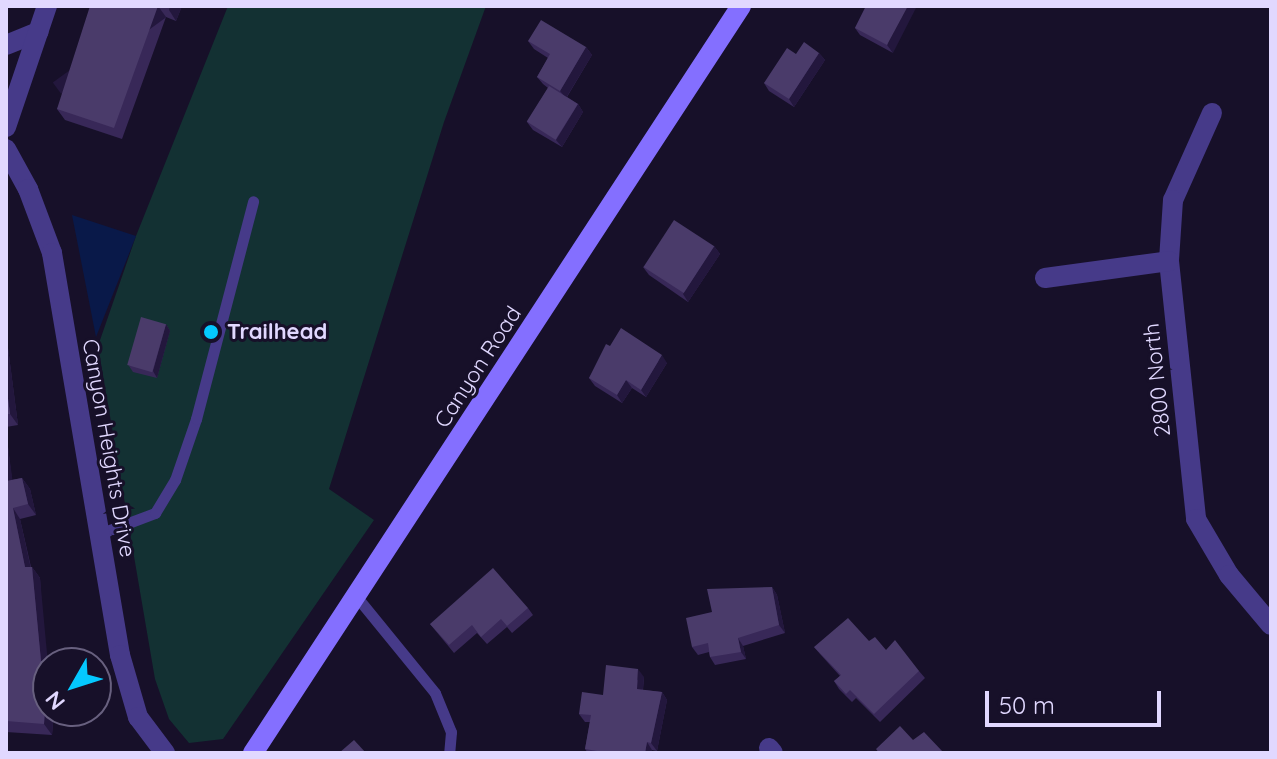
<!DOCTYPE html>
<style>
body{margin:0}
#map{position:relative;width:1277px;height:759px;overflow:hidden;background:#171029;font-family:Quicksand,sans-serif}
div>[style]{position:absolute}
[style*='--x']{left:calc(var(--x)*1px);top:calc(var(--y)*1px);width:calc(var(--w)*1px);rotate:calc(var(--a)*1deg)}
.green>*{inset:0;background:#133133}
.water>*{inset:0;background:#091949}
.lane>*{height:11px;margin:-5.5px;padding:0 5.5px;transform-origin:5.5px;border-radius:5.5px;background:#463a89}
.street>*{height:20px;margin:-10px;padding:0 10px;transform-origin:10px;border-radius:10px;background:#463a89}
.secondary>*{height:20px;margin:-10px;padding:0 10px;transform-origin:10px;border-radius:10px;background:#846fff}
.wall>*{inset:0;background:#382858}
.shaded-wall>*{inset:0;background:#23173d;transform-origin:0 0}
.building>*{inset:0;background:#4a3b6a;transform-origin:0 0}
.dots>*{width:22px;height:22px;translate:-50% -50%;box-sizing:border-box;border:4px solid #171029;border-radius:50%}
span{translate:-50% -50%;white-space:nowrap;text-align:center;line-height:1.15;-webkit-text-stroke:6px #171029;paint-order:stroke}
.poi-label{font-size:22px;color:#e1d8ff;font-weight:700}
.left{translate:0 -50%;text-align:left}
.street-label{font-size:22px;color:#e1d8ff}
.frame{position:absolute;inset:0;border:8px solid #e1d8ff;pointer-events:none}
.north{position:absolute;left:32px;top:647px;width:80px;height:80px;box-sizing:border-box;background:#171029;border:2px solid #68607f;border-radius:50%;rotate:231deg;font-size:22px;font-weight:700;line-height:32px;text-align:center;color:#e1d8ff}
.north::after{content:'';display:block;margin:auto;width:28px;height:36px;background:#04c8ff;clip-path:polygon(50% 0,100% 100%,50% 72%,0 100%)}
.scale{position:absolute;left:985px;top:691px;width:176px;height:36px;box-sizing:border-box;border:4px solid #e1d8ff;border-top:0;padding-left:10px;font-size:24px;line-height:28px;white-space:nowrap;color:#e1d8ff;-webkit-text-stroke:6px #171029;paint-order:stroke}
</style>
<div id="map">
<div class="green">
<i style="clip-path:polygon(228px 6px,486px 6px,444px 122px,329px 489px,374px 520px,223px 739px,189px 743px,169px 719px,155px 679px,98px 346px,136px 236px)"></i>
</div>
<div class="water">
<i style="clip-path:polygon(72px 215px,136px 236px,96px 337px)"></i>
</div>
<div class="lane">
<i style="--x:99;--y:534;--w:60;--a:-20.6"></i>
<i style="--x:155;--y:513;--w:39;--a:-59"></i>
<i style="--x:175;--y:480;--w:65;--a:-71"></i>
<i style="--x:196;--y:419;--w:225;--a:-75.3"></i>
<i style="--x:356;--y:596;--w:125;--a:50.8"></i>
<i style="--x:435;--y:693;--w:42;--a:67.7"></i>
<i style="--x:451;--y:732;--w:21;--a:95"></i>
</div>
<div class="street">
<i style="--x:6;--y:45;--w:35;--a:-22"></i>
<i style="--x:1212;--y:113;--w:95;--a:114.1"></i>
<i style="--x:1173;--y:200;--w:61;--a:93.8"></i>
<i style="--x:1169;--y:261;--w:259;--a:84"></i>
<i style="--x:1196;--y:519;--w:65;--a:59.5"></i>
<i style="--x:1229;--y:575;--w:65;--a:50"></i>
<i style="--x:6;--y:127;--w:128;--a:-71.3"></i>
<i style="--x:6;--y:149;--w:46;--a:61.2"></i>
<i style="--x:28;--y:189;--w:68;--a:69.4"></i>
<i style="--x:52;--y:253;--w:408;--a:80.4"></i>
<i style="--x:120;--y:655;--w:65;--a:73.8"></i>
<i style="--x:138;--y:717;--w:45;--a:53.1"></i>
<i style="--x:1045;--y:278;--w:125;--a:-7.8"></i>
<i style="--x:769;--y:748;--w:6;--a:51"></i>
</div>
<div class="secondary">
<i style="--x:253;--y:753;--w:892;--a:-56.84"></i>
</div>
<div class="wall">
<i style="clip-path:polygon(114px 6px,182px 6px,176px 21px,166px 17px,122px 139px,65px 120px,57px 109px)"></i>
<i style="clip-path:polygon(866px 6px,893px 53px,860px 35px,855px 28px)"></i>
<i style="clip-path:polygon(528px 41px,586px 47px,592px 55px,567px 97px,578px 104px,583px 112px,562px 147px,533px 130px,527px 122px,548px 88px,543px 84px,537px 77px,548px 58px,534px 49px)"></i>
<i style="clip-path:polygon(819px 53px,825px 60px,794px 107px,769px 91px,764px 83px)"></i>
<i style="clip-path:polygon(714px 246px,720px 254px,688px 302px,649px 275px,643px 267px)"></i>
<i style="clip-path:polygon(166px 324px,170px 331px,157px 378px,133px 372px,129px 366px)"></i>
<i style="clip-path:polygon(6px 339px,8px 348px,18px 425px,6px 427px)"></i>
<i style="clip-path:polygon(610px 346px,667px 363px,646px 397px,632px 388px,622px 403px,595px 386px,589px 378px)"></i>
<i style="clip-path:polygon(6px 431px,12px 480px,22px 478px,30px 489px,36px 515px,20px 519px,31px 567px,32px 567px,40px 578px,48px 711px,54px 711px,52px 735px,6px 732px)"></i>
<i style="clip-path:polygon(772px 587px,777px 595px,785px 633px,743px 646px,746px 659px,715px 665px,710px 657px,709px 652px,698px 655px,692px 647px,712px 612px)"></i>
<i style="clip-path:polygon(528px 608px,533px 615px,512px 633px,507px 627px,487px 644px,477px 633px,454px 653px,430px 624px)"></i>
<i style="clip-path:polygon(869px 641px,886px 650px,919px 671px,925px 678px,880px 722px,856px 698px,852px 702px,839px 689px,834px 681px,840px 676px,820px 654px,814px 647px)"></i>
<i style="clip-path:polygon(644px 677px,643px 690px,662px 692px,667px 700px,657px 751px,652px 750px,652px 753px,588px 753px,585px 749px,590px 722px,585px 722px,579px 714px,603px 695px)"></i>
</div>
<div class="shaded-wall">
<i style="left:158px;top:6px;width:14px;height:130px;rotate:54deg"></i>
<i style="clip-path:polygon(170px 6px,182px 6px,176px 21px,169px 10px)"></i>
<i style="clip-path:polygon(908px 6px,917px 6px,893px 53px,887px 45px)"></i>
<i style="clip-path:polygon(586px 47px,592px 55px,566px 98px,560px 91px)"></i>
<i style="clip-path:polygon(819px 53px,825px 60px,794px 107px,789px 99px)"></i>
<i style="clip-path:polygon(578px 104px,583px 112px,562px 147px,556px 140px)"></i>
<i style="clip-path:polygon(714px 246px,720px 254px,688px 302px,683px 294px)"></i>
<i style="clip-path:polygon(166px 324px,170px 331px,157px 378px,153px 371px)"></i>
<i style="clip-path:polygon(6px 339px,8px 348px,18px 425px,10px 414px,6px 383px)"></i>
<i style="clip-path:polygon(662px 355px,667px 363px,646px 397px,641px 390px)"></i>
<i style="clip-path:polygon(626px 380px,632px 388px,622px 403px,617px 395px)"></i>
<i style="clip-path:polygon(6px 431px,14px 492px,6px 481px)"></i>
<i style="clip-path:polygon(22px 478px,30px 489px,36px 515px,28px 504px)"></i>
<i style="clip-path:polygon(13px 508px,20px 519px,33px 578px,25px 567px)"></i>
<i style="clip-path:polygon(32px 567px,40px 578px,48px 664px,41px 661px)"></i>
<i style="clip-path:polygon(772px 587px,777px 595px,785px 633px,779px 625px)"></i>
<i style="clip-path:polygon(738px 638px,743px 646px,746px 659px,741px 652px)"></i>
<i style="clip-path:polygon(638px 669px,644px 677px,642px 697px,637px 689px)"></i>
<i style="clip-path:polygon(48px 679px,48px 711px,54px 711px,52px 735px,44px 724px)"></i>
<i style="clip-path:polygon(662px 692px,667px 700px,657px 751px,651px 743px)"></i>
<i style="clip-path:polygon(647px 742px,652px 750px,652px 753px,645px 753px)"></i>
</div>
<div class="building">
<i style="clip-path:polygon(90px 6px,107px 6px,113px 8px,114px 6px,158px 6px,114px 128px,57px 109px)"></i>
<i style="clip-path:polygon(866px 6px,908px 6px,887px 45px,855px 28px)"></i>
<i style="clip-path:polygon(541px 20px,586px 47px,560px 91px,537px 77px,550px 54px,528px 41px)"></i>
<i style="clip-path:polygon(804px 42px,819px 53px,789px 99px,764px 83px,787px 48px,796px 54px)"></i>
<i style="left:549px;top:86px;width:34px;height:42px;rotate:32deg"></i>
<i style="left:674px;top:220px;width:48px;height:56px;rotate:33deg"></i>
<i style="left:141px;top:317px;width:26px;height:50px;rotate:16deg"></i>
<i style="clip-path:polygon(621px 328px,662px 355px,641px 390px,626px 380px,617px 395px,589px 378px,606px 344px,610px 346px)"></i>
<i style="clip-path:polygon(6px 383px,10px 414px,6px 414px)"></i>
<i style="clip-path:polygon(22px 478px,28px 504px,13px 508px,25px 567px,32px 567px,41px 661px,49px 662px,48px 663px,44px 724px,6px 721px,6px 481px)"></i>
<i style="clip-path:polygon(493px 568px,528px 608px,507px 626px,501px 619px,481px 637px,472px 625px,449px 645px,430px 624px)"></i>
<i style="clip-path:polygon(772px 587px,779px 625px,738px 638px,741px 652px,710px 657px,708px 643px,692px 647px,686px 618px,712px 612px,707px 589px)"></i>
<i style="clip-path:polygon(848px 618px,869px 641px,875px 637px,886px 650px,895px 640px,919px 671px,874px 714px,850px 690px,846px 694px,834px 681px,841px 675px,814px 647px)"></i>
<i style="clip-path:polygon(606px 665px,638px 669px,637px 689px,662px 692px,651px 743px,647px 742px,645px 753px,609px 753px,585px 749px,591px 715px,579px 714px,582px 692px,603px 695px)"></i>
<i style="clip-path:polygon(900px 726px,913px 740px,924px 732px,943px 752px,942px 753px,879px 753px,876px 749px)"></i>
<i style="clip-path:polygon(354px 740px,366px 753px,339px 753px)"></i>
</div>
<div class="dots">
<i style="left:211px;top:332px;background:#04c8ff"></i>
</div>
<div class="poi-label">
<span class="left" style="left:227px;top:332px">Trailhead</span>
</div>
<div class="street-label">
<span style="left:478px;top:367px;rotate:-57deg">Canyon Road</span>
<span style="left:1157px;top:380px;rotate:-96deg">2800 North</span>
<span style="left:109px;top:448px;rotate:80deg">Canyon Heights Drive</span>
</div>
<div class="frame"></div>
<div class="north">N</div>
<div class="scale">50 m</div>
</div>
